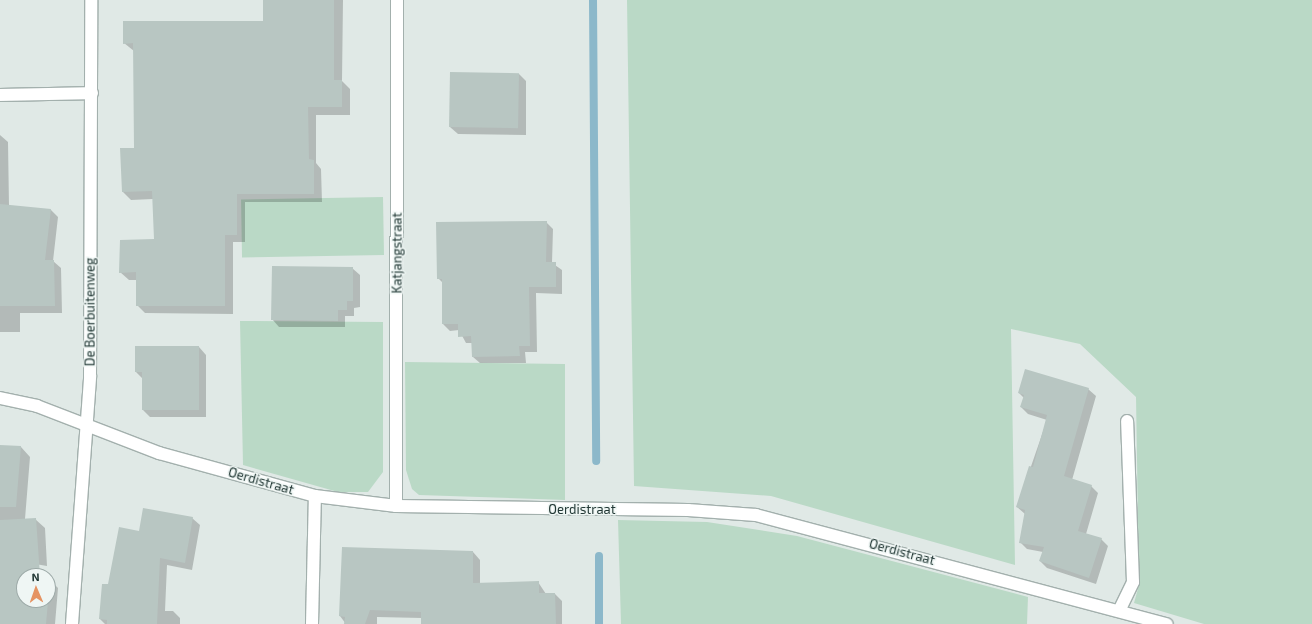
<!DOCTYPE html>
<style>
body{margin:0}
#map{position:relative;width:1312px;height:624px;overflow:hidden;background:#e0e9e6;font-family:"Exo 2",sans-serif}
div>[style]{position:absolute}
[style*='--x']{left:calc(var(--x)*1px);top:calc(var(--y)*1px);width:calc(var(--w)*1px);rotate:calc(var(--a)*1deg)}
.green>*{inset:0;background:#bad9c6;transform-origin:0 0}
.shadow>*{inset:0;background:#0003}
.stream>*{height:8px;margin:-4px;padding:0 4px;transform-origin:4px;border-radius:4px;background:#8cb8ca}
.building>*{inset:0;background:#b8c6c2;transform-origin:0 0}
.roads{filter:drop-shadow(1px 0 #a3b0ad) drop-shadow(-1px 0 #a3b0ad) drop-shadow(0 1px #a3b0ad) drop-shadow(0 -1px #a3b0ad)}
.service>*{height:12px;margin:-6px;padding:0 6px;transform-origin:6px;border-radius:6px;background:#fff}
.minor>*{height:12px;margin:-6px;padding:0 6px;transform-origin:6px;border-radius:6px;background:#fff}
span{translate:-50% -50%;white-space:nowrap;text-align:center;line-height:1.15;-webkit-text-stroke:3px #eff6f4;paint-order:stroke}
.street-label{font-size:13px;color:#223835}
.north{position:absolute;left:16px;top:568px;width:40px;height:40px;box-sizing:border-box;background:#eff6f4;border:1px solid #9daaa8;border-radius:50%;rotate:358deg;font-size:11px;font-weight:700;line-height:16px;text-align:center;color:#223835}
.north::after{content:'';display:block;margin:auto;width:14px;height:18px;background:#e59362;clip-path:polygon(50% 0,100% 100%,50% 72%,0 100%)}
</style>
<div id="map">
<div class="green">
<i style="clip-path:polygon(627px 0,1312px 0,1312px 624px,1204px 624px,1134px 603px,1139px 585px,1136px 397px,1080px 344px,1011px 329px,1015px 565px,771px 496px,634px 486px)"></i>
<i style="left:383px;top:197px;width:58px;height:142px;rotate:89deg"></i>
<i style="clip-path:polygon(240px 321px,383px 322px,383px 472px,368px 492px,338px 492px,243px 465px)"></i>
<i style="clip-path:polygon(405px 362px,565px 364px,565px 500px,419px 495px,412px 489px,406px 470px)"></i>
<i style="clip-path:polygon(618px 520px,707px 522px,797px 536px,1028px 597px,1027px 624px,621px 624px)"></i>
</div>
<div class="shadow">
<i style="clip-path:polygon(264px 0,343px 0,342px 81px,350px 89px,350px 115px,316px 115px,316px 163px,321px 169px,322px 202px,245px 202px,245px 242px,233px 242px,233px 314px,145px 313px,137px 305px,137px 280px,129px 280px,120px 272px,155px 240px,153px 199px,131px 200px,123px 192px,135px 149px,134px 51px,124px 43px,264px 22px)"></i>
<i style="clip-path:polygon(451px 73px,519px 74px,526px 81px,526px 135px,458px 134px,450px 127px)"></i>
<i style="clip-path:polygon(0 135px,8px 142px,9px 206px,51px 210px,58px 217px,53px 261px,61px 268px,62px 313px,20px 313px,20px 332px,0 332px)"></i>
<i style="clip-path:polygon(546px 222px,553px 229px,552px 263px,562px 270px,562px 294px,536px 293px,537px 352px,525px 352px,526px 363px,480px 363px,473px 357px,473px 343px,466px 343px,459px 330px,450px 331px,443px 324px,443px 283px,438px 278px)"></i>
<i style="clip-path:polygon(352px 268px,360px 275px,360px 307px,354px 308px,354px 316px,345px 316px,345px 327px,279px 327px,272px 319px)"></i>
<i style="clip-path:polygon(199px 347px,206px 355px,206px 417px,150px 417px,143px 410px,143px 379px,136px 372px)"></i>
<i style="clip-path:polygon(1088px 389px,1096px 396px,1072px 480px,1091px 486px,1098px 493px,1086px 534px,1101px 539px,1108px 546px,1096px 584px,1047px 568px,1040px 561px,1043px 552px,1027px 549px,1020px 542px,1025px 514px,1017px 507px,1047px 420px,1028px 414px,1021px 407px,1024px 398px,1019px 393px)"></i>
<i style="clip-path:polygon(0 446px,21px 447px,30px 457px,25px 519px,35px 519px,45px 528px,47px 566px,0 558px)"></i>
<i style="clip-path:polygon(192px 518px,200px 525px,192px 570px,167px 565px,165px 611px,173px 611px,180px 618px,180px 624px,105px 624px,100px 619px,109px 586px,140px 532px)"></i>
<i style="clip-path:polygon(473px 552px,480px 560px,480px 584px,538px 582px,546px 594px,555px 594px,562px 601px,562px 624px,422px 624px,422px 618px,377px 617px,377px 624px,346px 624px,340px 616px)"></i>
<i style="clip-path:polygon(0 579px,24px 579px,24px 600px,48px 600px,50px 580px,58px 588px,55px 624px,0 624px)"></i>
</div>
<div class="stream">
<i style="--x:593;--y:0;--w:461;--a:89.6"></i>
<i style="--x:599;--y:624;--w:68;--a:-90"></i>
</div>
<div class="building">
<i style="clip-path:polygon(263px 0,334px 0,334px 80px,342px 80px,342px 107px,308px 107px,309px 159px,314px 160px,314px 194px,237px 194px,237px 235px,225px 235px,225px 306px,136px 306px,136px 272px,119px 273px,120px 240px,154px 239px,152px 191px,122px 192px,120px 148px,134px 148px,133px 43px,123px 44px,123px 21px,263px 21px)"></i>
<i style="left:450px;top:72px;width:69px;height:55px;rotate:1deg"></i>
<i style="clip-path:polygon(0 204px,51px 209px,45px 260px,54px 260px,55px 306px,0 306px)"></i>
<i style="clip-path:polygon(547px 221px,546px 262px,556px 262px,556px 287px,529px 287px,530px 346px,519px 346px,520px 356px,472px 357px,471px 336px,458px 337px,458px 324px,442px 324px,442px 279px,437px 279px,436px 222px)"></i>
<i style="clip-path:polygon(272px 266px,353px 267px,353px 301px,347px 301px,347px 310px,338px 310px,338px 321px,271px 320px)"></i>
<i style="clip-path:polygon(135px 346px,199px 346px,199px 410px,142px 410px,142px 372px,135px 372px)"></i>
<i style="clip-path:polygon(1025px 369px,1089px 388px,1064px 476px,1092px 485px,1078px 531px,1102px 538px,1089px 578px,1039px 561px,1044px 547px,1019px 543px,1025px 510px,1016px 507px,1029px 466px,1033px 467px,1047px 415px,1020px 407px,1024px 395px,1018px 393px)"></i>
<i style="clip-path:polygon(0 445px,21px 446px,16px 507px,0 507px)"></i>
<i style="clip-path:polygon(143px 508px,193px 517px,185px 563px,160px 558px,157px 624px,107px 624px,107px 620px,99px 619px,102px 584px,108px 584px,119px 527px,139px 531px)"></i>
<i style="clip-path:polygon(36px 518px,40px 576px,24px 576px,24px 600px,48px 600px,50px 579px,46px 624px,0 624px,0 520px)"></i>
<i style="clip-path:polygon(342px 547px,473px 551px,473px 583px,539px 581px,539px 593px,555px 593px,556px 624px,421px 624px,421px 612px,370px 610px,365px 624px,344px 624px,345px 617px,339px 616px)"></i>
</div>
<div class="roads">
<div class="service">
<i style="--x:1119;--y:611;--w:32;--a:-64"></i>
<i style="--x:1133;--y:582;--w:161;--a:-92.1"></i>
<i style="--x:312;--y:624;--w:128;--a:-88.7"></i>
</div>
<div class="minor">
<i style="--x:0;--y:95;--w:92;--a:-1.2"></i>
<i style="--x:0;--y:398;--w:38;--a:12"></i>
<i style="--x:37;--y:406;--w:131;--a:21.1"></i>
<i style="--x:159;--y:453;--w:162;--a:15.4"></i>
<i style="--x:315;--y:496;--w:82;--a:7"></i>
<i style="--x:396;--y:506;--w:292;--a:0.8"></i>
<i style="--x:688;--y:510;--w:68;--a:4.2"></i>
<i style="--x:756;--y:515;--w:425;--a:14.9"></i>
<i style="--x:396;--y:506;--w:506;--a:-89.89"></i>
<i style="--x:72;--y:624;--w:249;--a:-85.8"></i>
<i style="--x:90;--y:376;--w:376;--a:-89.8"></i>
</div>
</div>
<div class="street-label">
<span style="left:397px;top:253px;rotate:-90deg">Katjangstraat</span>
<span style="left:90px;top:312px;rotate:-90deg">De Boerbuitenweg</span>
<span style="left:261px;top:481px;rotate:16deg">Oerdistraat</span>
<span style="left:582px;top:509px">Oerdistraat</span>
<span style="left:902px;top:552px;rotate:15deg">Oerdistraat</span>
</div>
<div class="north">N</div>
</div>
